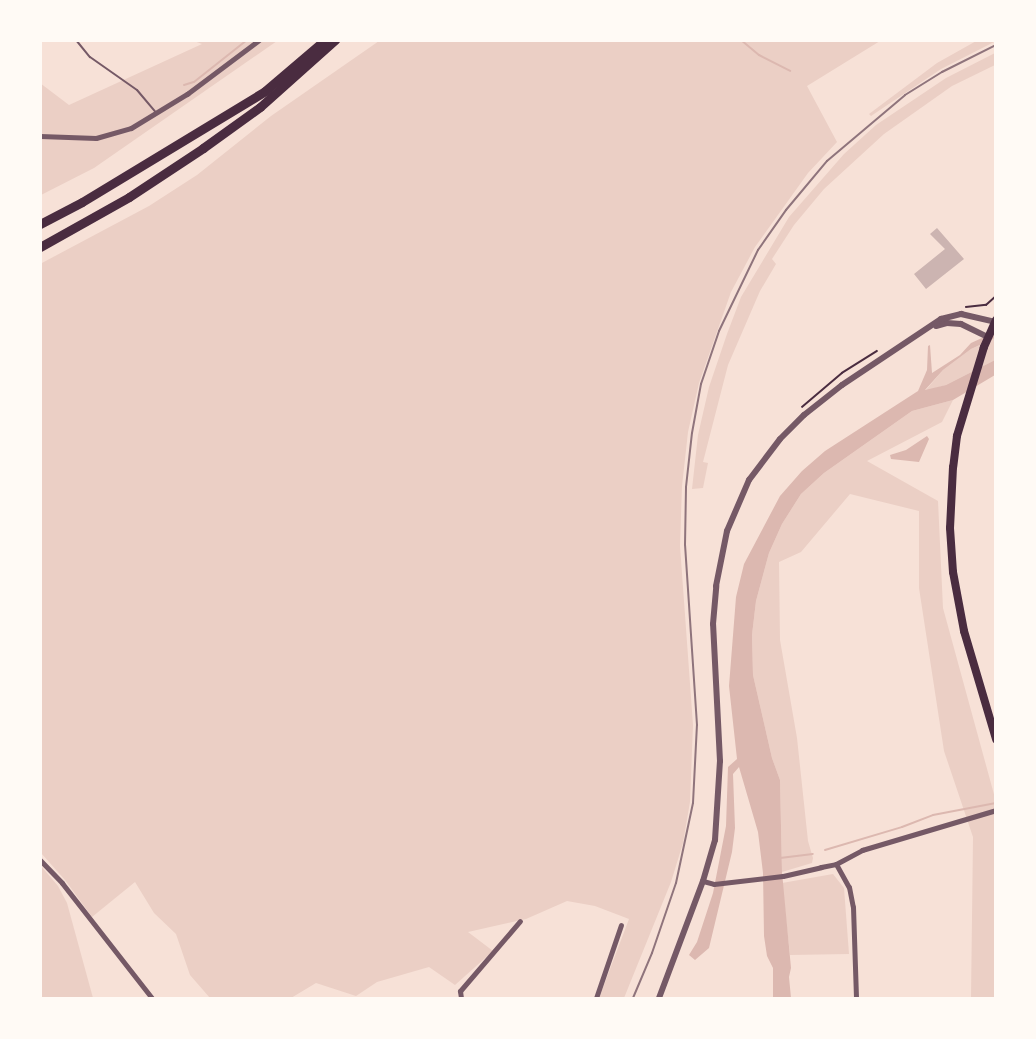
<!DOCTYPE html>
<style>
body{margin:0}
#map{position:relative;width:1036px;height:1039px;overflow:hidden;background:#f7e1d7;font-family:"Work Sans",sans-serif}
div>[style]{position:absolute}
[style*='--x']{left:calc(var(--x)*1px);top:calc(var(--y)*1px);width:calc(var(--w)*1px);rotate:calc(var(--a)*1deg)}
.green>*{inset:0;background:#ebcfc5}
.water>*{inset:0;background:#dcb8b0}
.stream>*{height:2px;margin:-1px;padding:0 1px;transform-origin:1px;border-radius:1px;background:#dcb8b0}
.building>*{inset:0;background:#ccb4b1}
.path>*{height:1.5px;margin:-0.75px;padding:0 0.75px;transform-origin:0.75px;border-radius:0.75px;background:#4a2c40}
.service>*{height:2px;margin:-1px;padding:0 1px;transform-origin:1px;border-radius:1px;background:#755966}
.minor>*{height:5px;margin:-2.5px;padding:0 2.5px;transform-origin:2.5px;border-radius:2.5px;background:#755966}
.tertiary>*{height:6px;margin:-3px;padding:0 3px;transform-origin:3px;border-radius:3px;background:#755966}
.primary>*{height:8px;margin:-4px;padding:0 4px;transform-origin:4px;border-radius:4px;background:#4a2c40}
.motorway>*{height:9px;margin:-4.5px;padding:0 4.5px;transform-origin:4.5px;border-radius:4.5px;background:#4a2c40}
.rail>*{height:2px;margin:-1px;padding:0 1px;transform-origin:1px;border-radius:1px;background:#8f747c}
span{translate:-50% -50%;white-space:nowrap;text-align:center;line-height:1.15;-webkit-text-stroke:6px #fffaf5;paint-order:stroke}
.frame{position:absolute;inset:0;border:42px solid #fffaf5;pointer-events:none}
</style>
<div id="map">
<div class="green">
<i style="clip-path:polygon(978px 40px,996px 41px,941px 69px,871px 116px,869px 114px,937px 63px)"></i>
<i style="clip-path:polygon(194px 41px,277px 41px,94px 168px,41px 195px,40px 83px,69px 105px,202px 44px)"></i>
<i style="clip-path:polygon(379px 41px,880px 41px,807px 86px,837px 142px,808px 173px,755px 247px,731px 292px,699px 383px,688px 432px,682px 486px,680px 546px,693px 725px,690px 802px,683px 843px,671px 882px,624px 998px,599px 998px,629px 919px,595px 906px,567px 901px,526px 919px,468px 932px,493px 951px,455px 985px,429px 967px,377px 982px,356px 996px,316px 983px,291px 998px,210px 998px,190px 975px,176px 934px,154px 913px,135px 882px,92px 917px,65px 880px,41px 853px,40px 264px,149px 206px,197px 175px,271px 116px)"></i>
<i style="clip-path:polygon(995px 53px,995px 65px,952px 86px,884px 134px,824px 189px,794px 225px,772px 259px,776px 264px,760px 291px,728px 365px,703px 462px,708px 463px,703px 488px,692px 489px,698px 435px,709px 387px,727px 334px,741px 297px,789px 217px,844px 154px,876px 125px,946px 78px)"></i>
<i style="clip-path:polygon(995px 338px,995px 360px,946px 385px,925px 391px,943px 370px,971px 349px)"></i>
<i style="clip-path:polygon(953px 400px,942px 422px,867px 461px,938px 501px,943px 608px,995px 798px,995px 998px,971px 998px,973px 837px,944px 751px,919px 588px,919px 511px,850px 494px,801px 552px,779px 562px,780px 640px,797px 738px,808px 841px,813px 858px,812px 863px,782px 872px,780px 780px,772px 758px,753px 675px,752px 635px,756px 601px,769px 553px,782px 524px,801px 494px,824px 473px,912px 411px)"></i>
<i style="clip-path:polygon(41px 866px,58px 886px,67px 903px,93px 998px,41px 998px)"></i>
<i style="clip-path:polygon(833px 874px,844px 888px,849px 954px,790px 955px,782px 883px)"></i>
</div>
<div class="water">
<i style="clip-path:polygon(995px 332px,995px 338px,971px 349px,943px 370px,925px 390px,946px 385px,995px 360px,995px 375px,953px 400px,912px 411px,824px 473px,801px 494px,782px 524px,769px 553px,756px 601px,752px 635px,753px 675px,772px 758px,780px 780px,782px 872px,791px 968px,789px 977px,791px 998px,773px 998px,773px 968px,767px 956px,764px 936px,763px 873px,758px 832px,739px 767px,733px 774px,735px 828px,732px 852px,709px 948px,695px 960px,689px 955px,697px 942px,713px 893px,726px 826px,728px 767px,737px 759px,729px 686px,736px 597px,744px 564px,780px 496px,802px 471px,825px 451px,918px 391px,927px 370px,928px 346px,930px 345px,932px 373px,960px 355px,971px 343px)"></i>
<i style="clip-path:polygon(927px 436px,929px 439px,919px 462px,891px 459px,890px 455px,906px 450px)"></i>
</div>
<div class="stream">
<i style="--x:741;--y:40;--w:23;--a:40"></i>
<i style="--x:759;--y:55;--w:35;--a:27"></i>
<i style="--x:184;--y:85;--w:10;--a:-17"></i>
<i style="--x:194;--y:82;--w:68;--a:-38.4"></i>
<i style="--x:825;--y:850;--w:80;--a:-16.6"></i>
<i style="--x:902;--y:827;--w:33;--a:-21"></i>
<i style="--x:933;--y:815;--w:64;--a:-10.8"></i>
<i style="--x:780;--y:858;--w:33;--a:-7"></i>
</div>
<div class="building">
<i style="clip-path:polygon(937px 228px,964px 259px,926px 289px,914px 274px,945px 249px,930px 234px)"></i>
</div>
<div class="path">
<i style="--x:966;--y:307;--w:20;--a:-6"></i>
<i style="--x:986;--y:305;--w:13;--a:-42"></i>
<i style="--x:802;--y:407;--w:52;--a:-40.4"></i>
<i style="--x:842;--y:373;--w:41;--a:-32.2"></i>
</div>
<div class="service">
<i style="--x:76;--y:40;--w:22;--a:51"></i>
<i style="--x:90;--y:57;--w:57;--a:35.1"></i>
<i style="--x:137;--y:90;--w:30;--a:50"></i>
</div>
<div class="minor">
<i style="--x:40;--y:136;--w:56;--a:2"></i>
<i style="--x:96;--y:138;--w:36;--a:-16"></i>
<i style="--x:131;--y:128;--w:66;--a:-31.3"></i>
<i style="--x:187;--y:94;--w:90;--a:-36.9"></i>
<i style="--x:40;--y:860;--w:32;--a:46"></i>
<i style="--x:62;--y:883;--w:146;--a:52"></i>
<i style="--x:836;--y:864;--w:26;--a:61"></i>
<i style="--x:849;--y:887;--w:20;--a:79"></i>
<i style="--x:853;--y:907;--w:91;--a:88.1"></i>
<i style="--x:703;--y:881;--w:11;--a:15"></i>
<i style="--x:714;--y:884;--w:69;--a:-6.6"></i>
<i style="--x:783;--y:876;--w:39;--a:-13"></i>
<i style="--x:821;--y:867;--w:15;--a:-11"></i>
<i style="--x:836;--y:864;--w:30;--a:-28"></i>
<i style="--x:862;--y:850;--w:140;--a:-16.6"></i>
<i style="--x:461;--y:998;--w:7;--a:-98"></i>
<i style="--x:460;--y:991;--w:92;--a:-49.4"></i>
<i style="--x:596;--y:998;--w:77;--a:-71.1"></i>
</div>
<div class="tertiary">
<i style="--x:936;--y:326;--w:11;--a:-15"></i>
<i style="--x:947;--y:323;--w:14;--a:4"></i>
<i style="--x:961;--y:324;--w:30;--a:26"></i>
<i style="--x:659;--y:998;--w:125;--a:-69.4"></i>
<i style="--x:703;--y:881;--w:43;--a:-73.7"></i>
<i style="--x:715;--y:840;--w:79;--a:-86.4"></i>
<i style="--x:720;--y:761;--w:137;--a:-92.9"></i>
<i style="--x:713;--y:624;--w:38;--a:-85"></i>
<i style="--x:716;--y:586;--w:56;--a:-78.7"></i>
<i style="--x:727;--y:531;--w:56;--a:-66.7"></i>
<i style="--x:749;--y:480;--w:51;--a:-52.9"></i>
<i style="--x:780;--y:439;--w:34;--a:-45"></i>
<i style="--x:804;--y:415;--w:48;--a:-38.3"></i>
<i style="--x:842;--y:385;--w:119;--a:-33.7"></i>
<i style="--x:941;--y:319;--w:21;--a:-14"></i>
<i style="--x:961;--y:314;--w:35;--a:13"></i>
</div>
<div class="primary">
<i style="--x:996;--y:320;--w:30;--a:114"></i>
<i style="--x:984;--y:347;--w:93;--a:106.9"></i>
<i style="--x:957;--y:436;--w:31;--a:97"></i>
<i style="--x:953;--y:467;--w:61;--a:92.8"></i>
<i style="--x:950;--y:528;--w:44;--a:86.1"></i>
<i style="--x:953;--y:572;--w:60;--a:79.4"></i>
<i style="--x:964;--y:631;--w:113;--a:73.5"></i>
</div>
<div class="motorway">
<i style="--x:40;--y:224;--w:47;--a:-27.6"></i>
<i style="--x:82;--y:202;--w:214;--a:-31.2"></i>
<i style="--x:265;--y:91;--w:79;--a:-40.4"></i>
<i style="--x:40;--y:247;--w:102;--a:-29.3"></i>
<i style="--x:129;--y:197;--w:89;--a:-33.5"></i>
<i style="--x:203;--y:148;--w:70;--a:-35.7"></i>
<i style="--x:260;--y:107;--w:101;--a:-41.8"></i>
</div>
<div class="rail">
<i style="--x:633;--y:998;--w:49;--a:-67.1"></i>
<i style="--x:652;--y:953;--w:74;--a:-71.1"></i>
<i style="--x:676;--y:883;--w:82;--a:-78"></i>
<i style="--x:693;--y:803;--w:78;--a:-87.1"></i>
<i style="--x:697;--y:725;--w:180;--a:-93.8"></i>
<i style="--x:685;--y:545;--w:58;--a:-89"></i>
<i style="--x:686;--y:487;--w:54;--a:-83.7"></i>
<i style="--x:692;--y:433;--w:50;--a:-79.6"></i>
<i style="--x:701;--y:384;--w:56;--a:-71.2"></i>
<i style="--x:719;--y:331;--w:90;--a:-64.3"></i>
<i style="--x:758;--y:250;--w:49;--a:-55"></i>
<i style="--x:786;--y:210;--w:64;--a:-50.1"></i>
<i style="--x:827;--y:161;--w:102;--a:-40.2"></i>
<i style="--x:905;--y:95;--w:44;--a:-31.9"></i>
<i style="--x:942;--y:72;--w:60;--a:-26.6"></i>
</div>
<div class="frame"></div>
</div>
